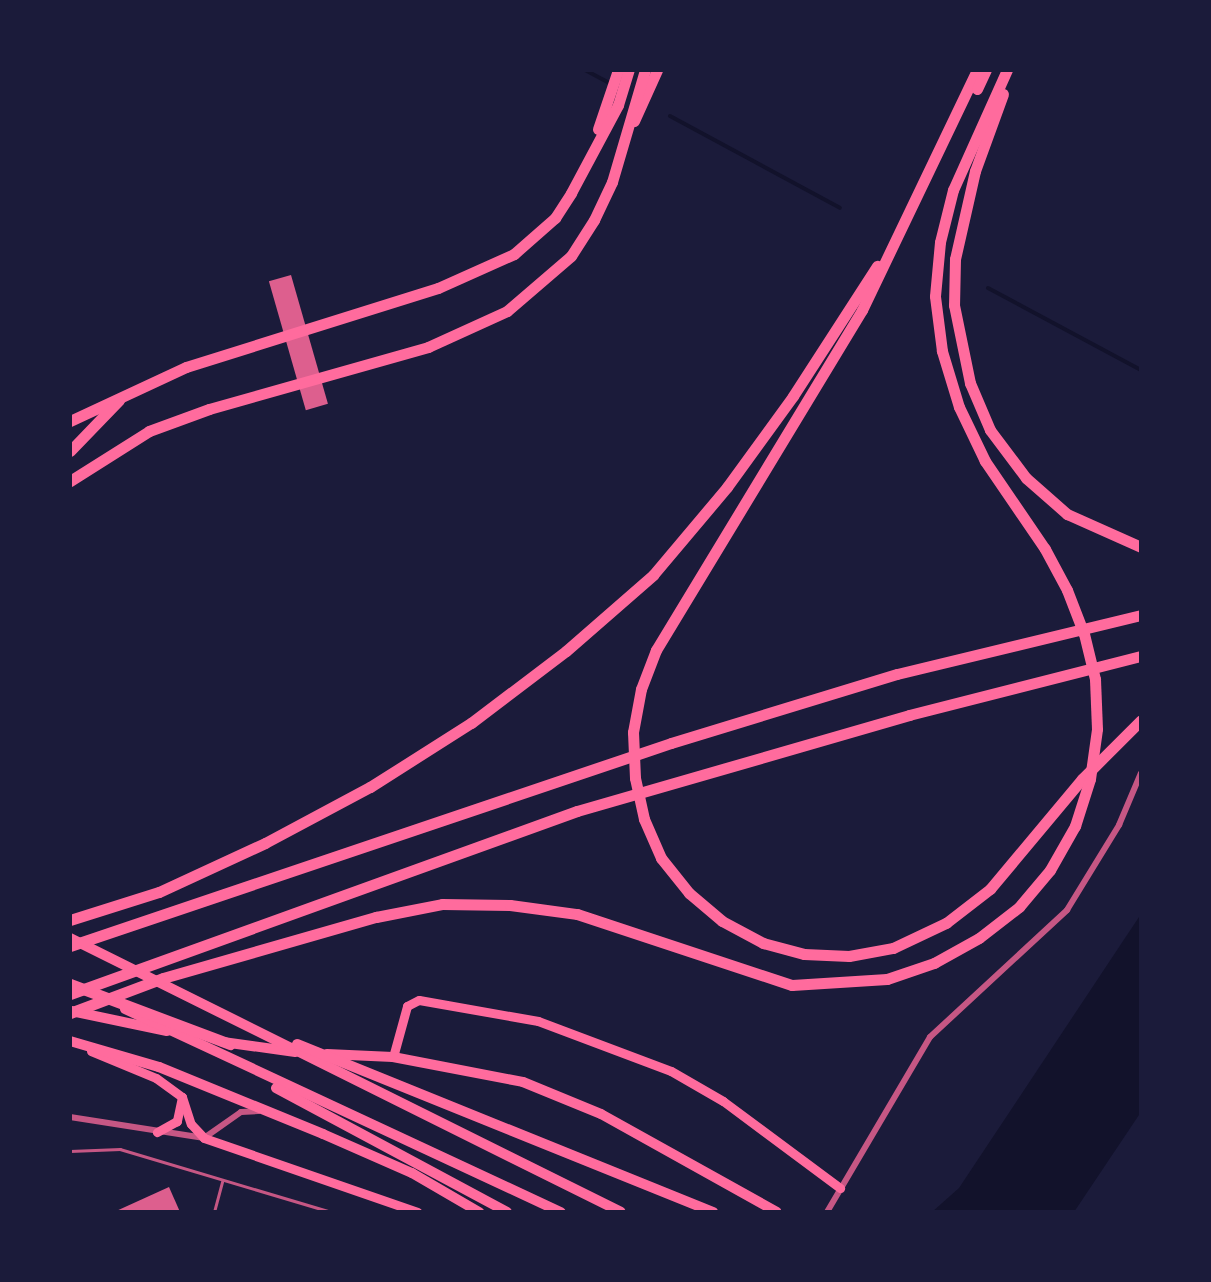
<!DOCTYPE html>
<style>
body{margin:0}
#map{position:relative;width:1211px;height:1282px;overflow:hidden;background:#1b1b3a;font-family:Signika,sans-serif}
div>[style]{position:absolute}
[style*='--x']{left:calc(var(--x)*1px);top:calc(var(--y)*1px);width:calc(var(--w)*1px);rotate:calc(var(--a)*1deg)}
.water>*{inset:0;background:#12122b}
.stream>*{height:4px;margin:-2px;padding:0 2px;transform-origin:2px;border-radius:2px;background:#12122b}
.building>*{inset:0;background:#dd5f8e;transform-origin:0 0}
.service>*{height:2.5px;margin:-1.25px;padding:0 1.25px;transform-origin:1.25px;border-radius:1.25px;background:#c65784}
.minor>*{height:6px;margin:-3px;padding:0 3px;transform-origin:3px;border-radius:3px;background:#c65784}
.secondary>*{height:9px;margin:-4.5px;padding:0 4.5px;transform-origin:4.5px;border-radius:4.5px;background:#ff6b9d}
.primary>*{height:10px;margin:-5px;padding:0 5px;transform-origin:5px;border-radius:5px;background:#ff6b9d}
.trunk>*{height:10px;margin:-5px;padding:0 5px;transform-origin:5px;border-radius:5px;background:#ff6b9d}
.motorway>*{height:11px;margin:-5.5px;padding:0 5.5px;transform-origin:5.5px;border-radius:5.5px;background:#ff6b9d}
span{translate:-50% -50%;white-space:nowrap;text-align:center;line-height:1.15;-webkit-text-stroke:9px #1b1b3a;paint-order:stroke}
.frame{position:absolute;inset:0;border:72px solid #1b1b3a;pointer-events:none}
</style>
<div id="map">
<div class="water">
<i style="clip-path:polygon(1141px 914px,1141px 1112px,1074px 1212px,932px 1212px,959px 1188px)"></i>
</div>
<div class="stream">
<i style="--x:585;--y:70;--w:26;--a:28"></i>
<i style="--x:670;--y:116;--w:193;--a:28.4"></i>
<i style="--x:988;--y:288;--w:174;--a:28.2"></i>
</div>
<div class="building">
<i style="left:291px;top:275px;width:134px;height:23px;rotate:74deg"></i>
<i style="clip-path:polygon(169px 1187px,180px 1212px,114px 1212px)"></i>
</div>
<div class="service">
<i style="--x:70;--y:1151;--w:50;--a:-2.3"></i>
<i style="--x:120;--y:1149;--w:221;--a:16.6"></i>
<i style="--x:214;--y:1212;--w:31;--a:-75"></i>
</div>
<div class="minor">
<i style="--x:70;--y:1117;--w:136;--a:8.9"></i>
<i style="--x:204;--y:1138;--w:45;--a:-35.1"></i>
<i style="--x:241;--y:1112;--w:17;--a:-3"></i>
<i style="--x:827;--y:1212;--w:203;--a:-59.5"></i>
<i style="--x:930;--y:1037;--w:187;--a:-42.8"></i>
<i style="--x:1067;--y:910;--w:100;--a:-58.5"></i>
<i style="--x:1119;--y:825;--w:56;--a:-67.1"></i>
</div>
<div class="secondary">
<i style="--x:91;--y:1051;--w:70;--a:22.6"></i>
<i style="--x:156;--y:1078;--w:32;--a:36"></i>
<i style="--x:182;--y:1097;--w:25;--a:102"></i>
<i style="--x:177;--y:1121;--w:23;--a:151"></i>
<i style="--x:393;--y:1057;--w:53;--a:-74.6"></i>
<i style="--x:407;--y:1006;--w:13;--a:-27"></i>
<i style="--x:419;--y:1000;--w:121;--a:10"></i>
<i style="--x:538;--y:1021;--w:142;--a:20.6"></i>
<i style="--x:671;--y:1071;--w:60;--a:30"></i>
<i style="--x:723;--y:1101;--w:146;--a:36.6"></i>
<i style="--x:182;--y:1097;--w:28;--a:72"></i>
<i style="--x:191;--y:1124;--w:19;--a:47"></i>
<i style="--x:204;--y:1138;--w:226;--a:19.1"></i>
</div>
<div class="primary">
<i style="--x:71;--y:1011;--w:98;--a:11.8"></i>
<i style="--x:70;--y:1041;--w:93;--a:16.3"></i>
<i style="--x:159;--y:1067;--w:177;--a:22.2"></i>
<i style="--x:323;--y:1134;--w:97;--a:23.7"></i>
<i style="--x:412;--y:1173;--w:78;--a:30.2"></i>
<i style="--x:223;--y:1042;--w:73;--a:7.9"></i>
<i style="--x:327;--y:1054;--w:66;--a:2.6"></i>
<i style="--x:393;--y:1057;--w:132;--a:10.9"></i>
<i style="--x:523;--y:1082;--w:84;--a:22.3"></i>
<i style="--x:601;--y:1114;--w:201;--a:29.1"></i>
</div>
<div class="trunk">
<i style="--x:70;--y:938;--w:615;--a:26.44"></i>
<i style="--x:125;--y:1009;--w:481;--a:25"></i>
<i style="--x:297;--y:1044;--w:449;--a:22"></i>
<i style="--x:276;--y:1088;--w:262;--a:28.2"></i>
</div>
<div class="motorway">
<i style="--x:977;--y:70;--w:266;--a:115.6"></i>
<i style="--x:862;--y:310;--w:398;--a:121.2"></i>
<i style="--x:656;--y:650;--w:42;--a:111"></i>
<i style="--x:641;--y:689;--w:44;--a:100.5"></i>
<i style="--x:633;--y:732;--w:46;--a:87.5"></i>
<i style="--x:635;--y:778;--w:42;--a:77.6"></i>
<i style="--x:644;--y:819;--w:43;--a:66.4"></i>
<i style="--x:661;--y:858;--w:45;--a:51.3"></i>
<i style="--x:689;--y:893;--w:43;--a:40.3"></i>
<i style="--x:722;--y:921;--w:47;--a:28.2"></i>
<i style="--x:763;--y:943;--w:42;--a:15"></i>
<i style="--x:804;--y:954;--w:45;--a:2.5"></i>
<i style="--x:849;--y:956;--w:45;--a:-10.3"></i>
<i style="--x:893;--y:948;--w:59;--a:-25.3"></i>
<i style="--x:946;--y:923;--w:56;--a:-37.7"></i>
<i style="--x:990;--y:889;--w:143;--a:-50.1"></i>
<i style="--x:1082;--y:779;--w:83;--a:-45"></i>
<i style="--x:977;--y:89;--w:21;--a:-65"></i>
<i style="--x:1003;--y:94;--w:82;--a:110"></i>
<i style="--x:975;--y:171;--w:90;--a:102.8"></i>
<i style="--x:955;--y:259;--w:46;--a:91.2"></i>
<i style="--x:954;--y:305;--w:80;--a:78.4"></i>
<i style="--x:970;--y:383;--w:51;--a:66.9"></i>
<i style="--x:990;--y:430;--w:60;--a:53.1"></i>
<i style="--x:1026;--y:478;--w:55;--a:41.3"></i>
<i style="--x:1067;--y:514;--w:81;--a:24"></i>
<i style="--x:634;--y:121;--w:56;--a:-65.7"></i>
<i style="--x:598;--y:129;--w:62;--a:-71.3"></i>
<i style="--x:70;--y:421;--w:128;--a:-25"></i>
<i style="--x:186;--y:367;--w:264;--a:-17.4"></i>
<i style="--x:438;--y:288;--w:83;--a:-24.1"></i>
<i style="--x:514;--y:254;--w:55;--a:-41.3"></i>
<i style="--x:555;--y:218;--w:30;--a:-57"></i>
<i style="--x:571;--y:193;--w:100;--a:-61.9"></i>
<i style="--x:618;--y:105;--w:37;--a:-73"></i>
<i style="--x:70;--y:451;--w:71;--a:-46.1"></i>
<i style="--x:70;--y:481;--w:93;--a:-32.3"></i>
<i style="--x:149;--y:431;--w:64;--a:-20.1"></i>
<i style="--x:209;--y:409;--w:228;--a:-15.8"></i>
<i style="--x:428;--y:347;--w:87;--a:-24.5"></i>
<i style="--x:507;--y:311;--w:84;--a:-40.7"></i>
<i style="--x:571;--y:256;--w:43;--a:-57.4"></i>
<i style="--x:594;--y:220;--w:42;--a:-64.7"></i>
<i style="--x:612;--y:182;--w:117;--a:-73.6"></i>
<i style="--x:70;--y:920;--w:93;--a:-17.5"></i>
<i style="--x:159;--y:892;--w:117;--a:-24.8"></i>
<i style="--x:265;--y:843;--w:119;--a:-28.1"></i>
<i style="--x:370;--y:787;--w:120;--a:-32.4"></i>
<i style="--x:471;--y:723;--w:119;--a:-37.2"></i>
<i style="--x:566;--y:651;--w:116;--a:-41.1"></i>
<i style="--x:653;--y:575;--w:115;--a:-49.9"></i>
<i style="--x:727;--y:487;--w:112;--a:-54"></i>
<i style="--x:793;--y:396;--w:155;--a:-57.1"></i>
<i style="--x:70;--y:946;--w:634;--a:-18.66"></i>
<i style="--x:671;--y:743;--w:236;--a:-17"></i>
<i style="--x:897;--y:674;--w:251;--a:-13.6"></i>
<i style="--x:70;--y:984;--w:171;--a:20.6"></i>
<i style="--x:70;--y:994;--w:539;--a:-19.85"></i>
<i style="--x:577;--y:811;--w:346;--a:-16.1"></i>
<i style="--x:909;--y:715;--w:239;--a:-14.3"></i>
<i style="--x:70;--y:1013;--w:99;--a:-20.6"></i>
<i style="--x:163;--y:978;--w:222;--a:-16"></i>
<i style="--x:376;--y:917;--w:67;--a:-11.1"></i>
<i style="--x:442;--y:904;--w:68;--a:0.8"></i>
<i style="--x:510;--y:905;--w:68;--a:7.7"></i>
<i style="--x:577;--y:914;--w:226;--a:18.3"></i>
<i style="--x:792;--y:985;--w:95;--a:-3.6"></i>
<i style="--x:887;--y:979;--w:50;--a:-18.8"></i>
<i style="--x:934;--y:963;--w:51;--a:-29.1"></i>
<i style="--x:979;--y:938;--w:51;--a:-37.8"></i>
<i style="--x:1019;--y:907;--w:48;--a:-50"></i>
<i style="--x:1050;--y:870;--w:51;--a:-60.4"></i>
<i style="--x:1075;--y:826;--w:49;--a:-72.3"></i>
<i style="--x:1090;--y:779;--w:50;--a:-82"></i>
<i style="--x:1097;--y:729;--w:50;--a:-92.3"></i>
<i style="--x:1095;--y:679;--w:46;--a:-103.7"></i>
<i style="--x:1084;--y:634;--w:47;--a:-111.1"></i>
<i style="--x:1067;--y:590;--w:47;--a:-118.2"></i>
<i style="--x:1045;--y:549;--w:107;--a:-124.3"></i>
<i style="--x:985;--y:461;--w:60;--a:-115.7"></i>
<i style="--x:959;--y:407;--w:59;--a:-106.9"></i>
<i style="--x:942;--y:351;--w:55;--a:-97.3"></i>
<i style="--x:935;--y:296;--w:54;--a:-84.7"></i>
<i style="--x:940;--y:242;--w:54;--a:-76"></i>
<i style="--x:953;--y:190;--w:132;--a:-65.8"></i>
</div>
<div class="frame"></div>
</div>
